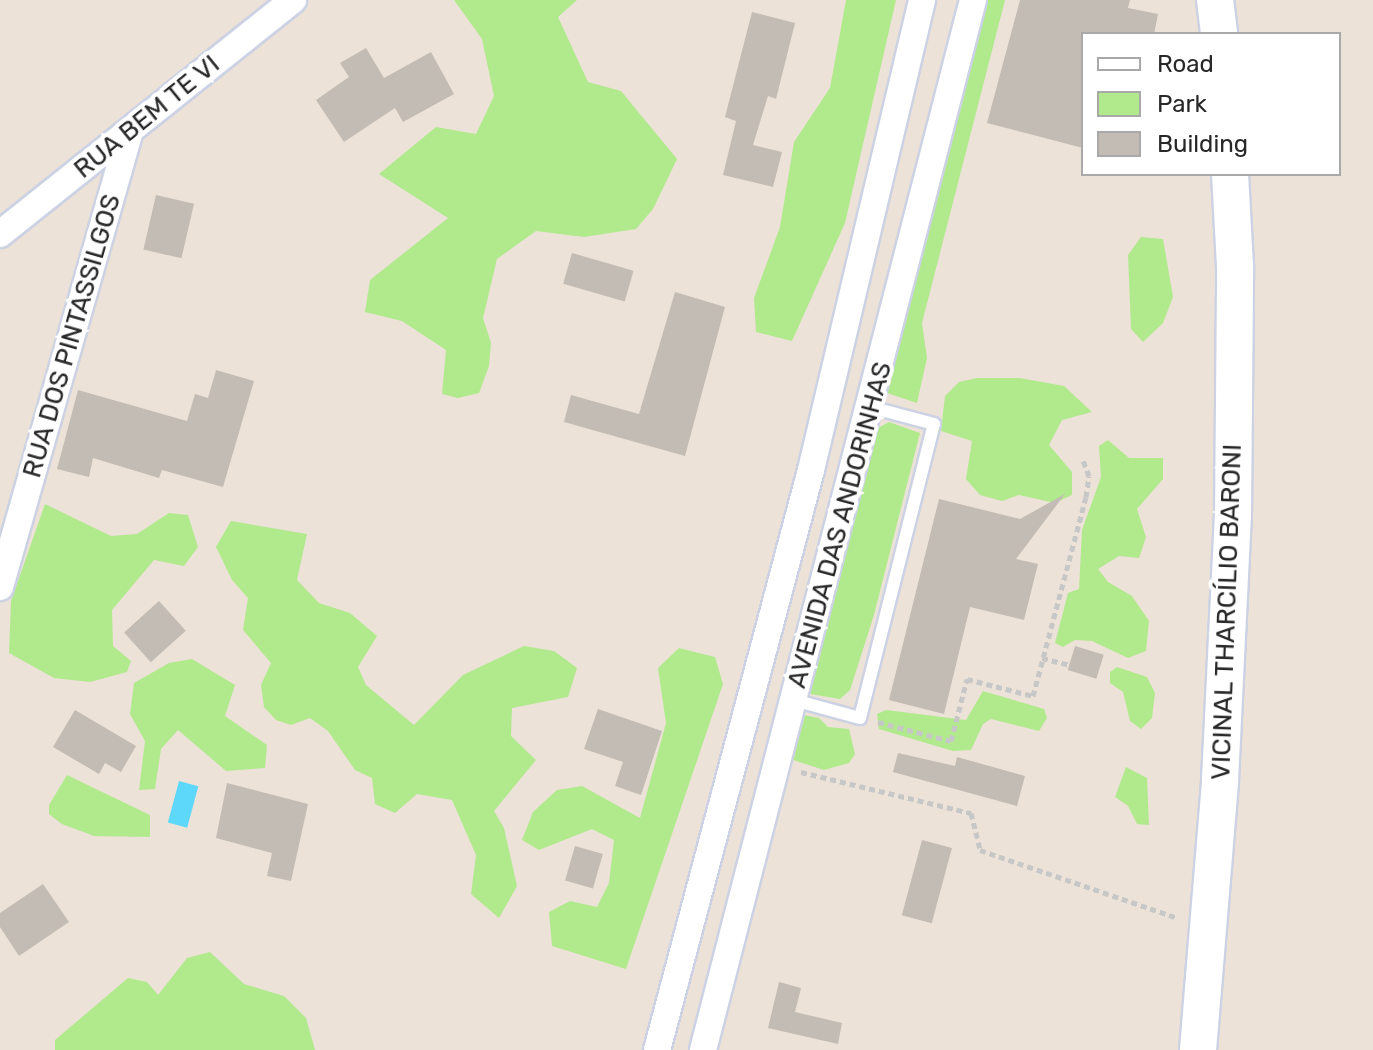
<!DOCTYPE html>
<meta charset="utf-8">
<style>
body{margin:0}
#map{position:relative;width:1373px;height:1050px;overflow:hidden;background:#ece2d7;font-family:Rubik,sans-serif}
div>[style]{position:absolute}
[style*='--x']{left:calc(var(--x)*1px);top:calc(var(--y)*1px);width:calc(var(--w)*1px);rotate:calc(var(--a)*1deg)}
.green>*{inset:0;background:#b1e98d}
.water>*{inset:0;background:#5ed8fa;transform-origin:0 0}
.building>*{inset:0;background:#c3bcb4;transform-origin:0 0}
.path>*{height:5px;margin-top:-2.5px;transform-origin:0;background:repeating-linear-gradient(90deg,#c7c7c7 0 6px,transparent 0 10px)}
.roads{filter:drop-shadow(2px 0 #ccd2e3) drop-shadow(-2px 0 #ccd2e3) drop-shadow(0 2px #ccd2e3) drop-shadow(0 -2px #ccd2e3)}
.lane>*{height:12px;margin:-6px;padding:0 6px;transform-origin:6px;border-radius:6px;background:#fff}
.street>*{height:26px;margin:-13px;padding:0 13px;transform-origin:13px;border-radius:13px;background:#fff}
.secondary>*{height:36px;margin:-18px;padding:0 18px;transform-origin:18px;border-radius:18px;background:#fff}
span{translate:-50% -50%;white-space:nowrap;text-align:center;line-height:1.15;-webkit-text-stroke:8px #fff;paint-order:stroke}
.street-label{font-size:26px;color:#282828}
.legend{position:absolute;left:1081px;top:32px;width:260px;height:144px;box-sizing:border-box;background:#fff;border:2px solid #a9a9a9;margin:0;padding:10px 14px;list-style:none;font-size:24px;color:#282828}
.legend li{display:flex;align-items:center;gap:16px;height:40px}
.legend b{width:40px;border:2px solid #a9a9a9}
</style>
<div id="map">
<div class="green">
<i style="clip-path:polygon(454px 0,577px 0,558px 17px,588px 82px,621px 91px,677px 159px,653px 209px,636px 229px,584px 237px,536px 231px,497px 259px,483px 318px,491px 343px,489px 366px,479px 393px,458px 398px,442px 394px,446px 350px,402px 321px,365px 312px,370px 280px,448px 218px,379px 174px,436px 127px,476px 134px,494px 96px,482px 39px)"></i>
<i style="clip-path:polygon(846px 0,896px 0,845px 223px,792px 341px,756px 332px,754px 298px,780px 227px,794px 142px,830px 88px)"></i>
<i style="clip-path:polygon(981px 0,1005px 0,922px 323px,927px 358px,917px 403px,884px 392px)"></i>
<i style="clip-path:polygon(1141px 237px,1163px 239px,1173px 297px,1163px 323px,1143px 342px,1131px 329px,1128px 255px)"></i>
<i style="clip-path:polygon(977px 378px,1020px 378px,1064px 386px,1092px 412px,1062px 420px,1049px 445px,1072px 472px,1072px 495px,1055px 503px,1019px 495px,1002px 501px,980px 495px,966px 479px,972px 441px,941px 431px,945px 396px,959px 382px)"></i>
<i style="clip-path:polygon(889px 422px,920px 433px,874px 615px,850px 690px,840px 699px,804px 693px,871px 432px)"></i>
<i style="clip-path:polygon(1108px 440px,1129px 458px,1163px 458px,1163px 479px,1137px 509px,1146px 537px,1139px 558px,1119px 556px,1098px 569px,1108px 582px,1132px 596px,1149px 621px,1146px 651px,1128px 658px,1092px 641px,1075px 640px,1063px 647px,1055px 643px,1068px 593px,1079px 589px,1082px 530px,1101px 477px,1099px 446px)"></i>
<i style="clip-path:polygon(45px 504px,111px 536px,137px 534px,169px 513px,188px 515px,198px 547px,184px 566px,154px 560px,112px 610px,113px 646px,131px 661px,127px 672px,90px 682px,54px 678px,9px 653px,11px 601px)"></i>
<i style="clip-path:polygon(231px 521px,307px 534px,297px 580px,319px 603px,350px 613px,377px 636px,358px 667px,366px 685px,414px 725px,463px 675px,524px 646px,554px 651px,577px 668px,568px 697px,512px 708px,511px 736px,536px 760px,494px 811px,504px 828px,517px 886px,499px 918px,471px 894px,476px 855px,452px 800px,417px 794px,395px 813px,375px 804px,372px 778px,355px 770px,328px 731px,310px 718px,291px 725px,276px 720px,264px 707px,261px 685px,271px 663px,243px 630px,248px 598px,232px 580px,216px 547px)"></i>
<i style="clip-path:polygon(679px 648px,715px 657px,723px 684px,626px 969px,552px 946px,549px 912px,570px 901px,597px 907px,609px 883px,614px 840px,592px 829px,539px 850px,522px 840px,533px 812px,557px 790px,582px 786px,640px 818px,666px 723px,658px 668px)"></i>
<i style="clip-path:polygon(192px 659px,235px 685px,225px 716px,267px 745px,265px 768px,226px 771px,178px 730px,161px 749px,155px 789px,139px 790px,145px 741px,130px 714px,134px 683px,169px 663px)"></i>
<i style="clip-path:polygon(1117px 667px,1147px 677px,1155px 693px,1152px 718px,1141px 729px,1130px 721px,1123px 692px,1110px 683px,1110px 672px)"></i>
<i style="clip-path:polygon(983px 691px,1044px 709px,1047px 718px,1039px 731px,991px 719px,983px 724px,971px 750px,953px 751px,879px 729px,877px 714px,886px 710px,966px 720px)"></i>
<i style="clip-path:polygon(798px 714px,819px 718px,828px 727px,849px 729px,855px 754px,849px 763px,824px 770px,790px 759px)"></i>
<i style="clip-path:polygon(1126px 767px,1147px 778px,1149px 825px,1137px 824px,1128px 806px,1115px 797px)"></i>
<i style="clip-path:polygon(67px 775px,150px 815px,150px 837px,94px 836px,62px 824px,49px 814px,49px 805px)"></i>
<i style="clip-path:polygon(210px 952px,244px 984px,284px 996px,306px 1018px,315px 1050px,55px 1050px,55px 1040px,128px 978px,147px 982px,158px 995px,187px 958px)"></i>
</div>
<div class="water">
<i style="left:179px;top:781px;width:20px;height:43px;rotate:15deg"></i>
</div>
<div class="building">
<i style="clip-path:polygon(1020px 0,1130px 0,1128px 8px,1158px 14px,1154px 34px,1083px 34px,1083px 148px,987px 123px)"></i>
<i style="clip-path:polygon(752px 12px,795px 23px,776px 99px,768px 96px,753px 145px,782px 152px,773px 187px,723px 175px,736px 121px,725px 117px)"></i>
<i style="clip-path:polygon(366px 48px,384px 78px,431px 52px,454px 94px,403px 122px,395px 108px,344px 142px,316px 100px,349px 77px,340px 63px)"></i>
<i style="left:156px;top:195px;width:39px;height:56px;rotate:13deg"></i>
<i style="left:572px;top:253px;width:64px;height:32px;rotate:16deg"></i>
<i style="clip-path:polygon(675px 292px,725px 307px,685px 456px,564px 422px,571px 395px,639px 414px)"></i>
<i style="clip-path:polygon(216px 370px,254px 381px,223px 487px,162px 470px,159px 478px,93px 458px,89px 477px,57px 469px,78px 390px,187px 421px,195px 394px,208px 398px)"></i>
<i style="clip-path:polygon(1065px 494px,1016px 559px,1038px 564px,1024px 620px,970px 607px,944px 714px,889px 700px,939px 499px,1020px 519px)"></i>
<i style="left:159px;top:601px;width:40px;height:47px;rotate:48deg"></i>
<i style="left:1075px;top:646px;width:30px;height:25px;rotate:17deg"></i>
<i style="clip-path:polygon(598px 709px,662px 731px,641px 795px,615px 786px,623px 762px,584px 749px)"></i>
<i style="clip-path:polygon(75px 710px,136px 746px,121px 772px,105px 763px,99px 774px,53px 747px)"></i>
<i style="clip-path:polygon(898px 753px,955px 766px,957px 757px,1025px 776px,1017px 806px,893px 772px)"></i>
<i style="clip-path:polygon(227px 783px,308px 804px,291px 881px,267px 876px,272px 853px,216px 838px)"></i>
<i style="left:922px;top:840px;width:31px;height:78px;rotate:15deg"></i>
<i style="left:575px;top:846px;width:29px;height:36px;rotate:16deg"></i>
<i style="clip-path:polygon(43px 884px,69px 922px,19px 956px,0 927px,0 913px)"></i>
<i style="clip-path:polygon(779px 982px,801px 988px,795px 1012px,842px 1023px,838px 1044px,768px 1028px)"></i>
</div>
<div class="path">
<i style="--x:1042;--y:658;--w:29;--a:14"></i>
<i style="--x:878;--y:722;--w:75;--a:14.6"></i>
<i style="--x:951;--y:741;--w:64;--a:-75.5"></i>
<i style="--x:967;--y:679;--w:68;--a:14.4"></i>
<i style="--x:1033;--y:696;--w:206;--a:-75.1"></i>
<i style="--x:1086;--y:497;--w:21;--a:-82"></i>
<i style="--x:1089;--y:476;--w:19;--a:-111"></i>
<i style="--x:801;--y:772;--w:175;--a:13.6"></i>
<i style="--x:971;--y:813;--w:38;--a:76"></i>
<i style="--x:980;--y:850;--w:208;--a:19"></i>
</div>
<div class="roads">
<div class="lane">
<i style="--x:794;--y:700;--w:68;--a:15.3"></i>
<i style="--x:860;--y:718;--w:303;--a:-75.9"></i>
<i style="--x:934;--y:424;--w:66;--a:-165.1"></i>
</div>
<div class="street">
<i style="--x:0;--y:234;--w:375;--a:-38.6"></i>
<i style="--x:0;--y:587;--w:473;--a:-74.1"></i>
<i style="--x:657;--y:1050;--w:600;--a:-75.13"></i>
<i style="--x:811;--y:470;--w:483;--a:-76.7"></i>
<i style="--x:703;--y:1050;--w:1084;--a:-75.58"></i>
</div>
<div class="secondary">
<i style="--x:1215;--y:0;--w:34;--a:83"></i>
<i style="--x:1198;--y:1050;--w:271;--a:-85.3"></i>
<i style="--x:1220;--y:780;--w:265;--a:-87.2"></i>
<i style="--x:1233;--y:515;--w:249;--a:-89.5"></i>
<i style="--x:1235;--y:266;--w:92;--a:-93.1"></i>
</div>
</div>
<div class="street-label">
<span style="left:147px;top:117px;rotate:-39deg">RUA BEM TE VI</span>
<span style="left:72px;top:336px;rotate:-74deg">RUA DOS PINTASSILGOS</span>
<span style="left:840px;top:525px;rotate:-75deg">AVENIDA DAS ANDORINHAS</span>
<span style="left:1227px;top:612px;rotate:-88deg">VICINAL THARCÍLIO BARONI</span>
</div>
<ul class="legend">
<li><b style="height:10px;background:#fff"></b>Road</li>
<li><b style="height:22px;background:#b1e98d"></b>Park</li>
<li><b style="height:22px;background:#c3bcb4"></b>Building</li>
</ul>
</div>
